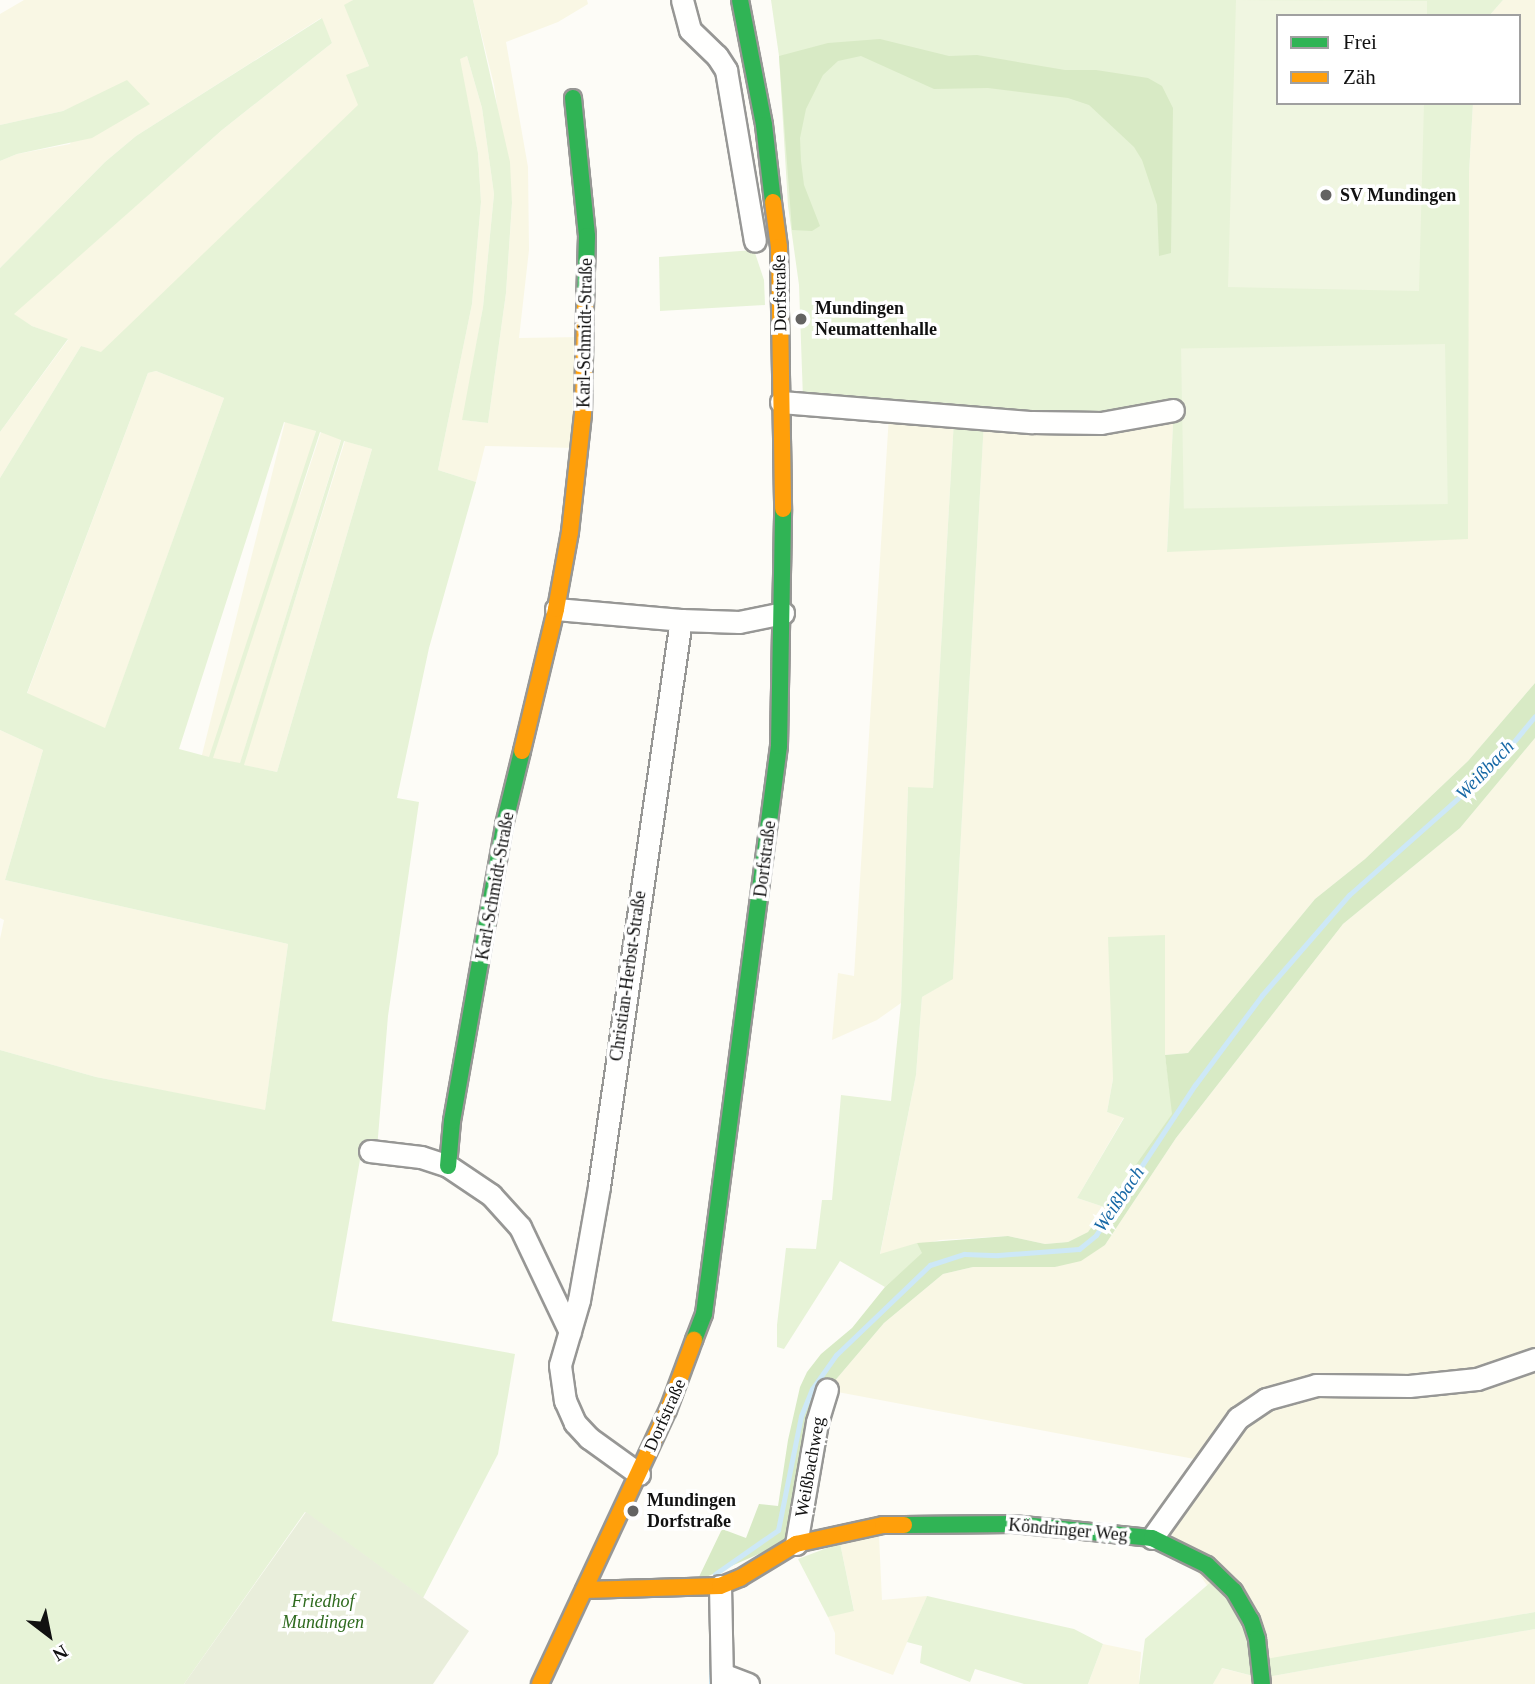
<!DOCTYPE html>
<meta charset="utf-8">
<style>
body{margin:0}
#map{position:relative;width:1535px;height:1684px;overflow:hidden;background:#fdfcf7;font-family:Georgia,serif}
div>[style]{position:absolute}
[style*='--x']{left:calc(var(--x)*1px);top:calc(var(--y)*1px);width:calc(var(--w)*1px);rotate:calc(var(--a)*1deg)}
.farmland>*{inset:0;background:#f9f7e4;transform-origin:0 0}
.green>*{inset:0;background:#e7f3d7}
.forest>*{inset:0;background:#d8eac5}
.cemetery>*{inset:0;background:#e9eedb}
.pitch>*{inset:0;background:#f0f6e1;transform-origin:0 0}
.stream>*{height:5px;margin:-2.5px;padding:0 2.5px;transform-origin:2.5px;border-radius:2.5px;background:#cde8f7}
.roads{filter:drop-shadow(2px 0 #979795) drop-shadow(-2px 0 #979795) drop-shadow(0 2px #979795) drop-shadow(0 -2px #979795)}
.street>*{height:21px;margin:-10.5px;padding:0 10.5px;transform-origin:10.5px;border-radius:10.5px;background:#fffffe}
.fast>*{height:16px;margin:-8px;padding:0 8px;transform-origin:8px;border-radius:8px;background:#30b455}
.slow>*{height:16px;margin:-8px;padding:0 8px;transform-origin:8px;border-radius:8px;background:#ff9f0a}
.dots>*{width:19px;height:19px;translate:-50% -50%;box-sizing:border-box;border:4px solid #fff;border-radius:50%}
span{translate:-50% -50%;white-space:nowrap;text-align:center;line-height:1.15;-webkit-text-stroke:7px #fff;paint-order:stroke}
.poi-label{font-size:18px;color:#111;font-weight:700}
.left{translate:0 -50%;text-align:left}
.street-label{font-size:18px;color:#111}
.park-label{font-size:18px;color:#2f6b1f;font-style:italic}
.water-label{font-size:19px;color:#1768a6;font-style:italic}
.legend{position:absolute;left:1276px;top:14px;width:245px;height:91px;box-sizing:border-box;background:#fff;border:2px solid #a0a0a0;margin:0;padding:9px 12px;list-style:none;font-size:21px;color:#111}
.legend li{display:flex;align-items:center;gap:14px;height:35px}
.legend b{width:35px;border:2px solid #a0a0a0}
.north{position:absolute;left:14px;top:1600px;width:70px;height:70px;-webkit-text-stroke:5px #fff;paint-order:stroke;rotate:148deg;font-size:19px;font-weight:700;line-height:28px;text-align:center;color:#111}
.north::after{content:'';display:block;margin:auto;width:24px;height:32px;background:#111;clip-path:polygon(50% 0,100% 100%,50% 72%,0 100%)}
</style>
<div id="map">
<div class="farmland">
<i style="clip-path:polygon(24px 0,353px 0,345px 6px,369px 66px,347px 76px,359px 105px,101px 353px,81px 346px,0 478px,0 432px,68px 340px,32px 326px,13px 314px,222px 130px,332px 43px,321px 18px,136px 136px,105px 162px,0 268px,0 161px,17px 154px,70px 144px,91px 99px,63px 111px,0 125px,0 14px)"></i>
<i style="clip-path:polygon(473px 0,587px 0,588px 4px,558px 22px,506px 42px,528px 167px,529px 250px,519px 338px,582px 337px,577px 448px,485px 446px,476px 482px,438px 470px,472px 304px,481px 202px,478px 153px,459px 59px,467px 56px,482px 108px,494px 194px,483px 307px,463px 420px,488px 423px,506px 293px,512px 204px,494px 85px)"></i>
<i style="clip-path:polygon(1503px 0,1535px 0,1535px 683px,1468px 761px,1365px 859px,1315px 899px,1188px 1053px,1165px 1055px,1165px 935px,1113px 1079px,1107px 1112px,1124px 1117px,1077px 1198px,1107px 1208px,1088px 1232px,1068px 1242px,1045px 1244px,1008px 1236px,940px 1240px,880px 1255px,916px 1075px,922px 997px,953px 978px,984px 420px,1163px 417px,1173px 424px,1167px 552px,1469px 174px,1473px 103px,1519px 103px,1519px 16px,1489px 16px)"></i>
<i style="clip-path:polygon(156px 371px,224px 398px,105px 729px,27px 694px,148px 373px)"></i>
<i style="clip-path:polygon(889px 415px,954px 419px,933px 789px,908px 787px,901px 1003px,877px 1020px,832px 1040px,838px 973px,854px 976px)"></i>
<i style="left:285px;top:422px;width:32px;height:344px;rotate:14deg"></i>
<i style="clip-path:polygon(321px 432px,341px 439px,240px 764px,213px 758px)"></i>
<i style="clip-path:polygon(345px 441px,372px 449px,277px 772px,243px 765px)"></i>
<i style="clip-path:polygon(0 730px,43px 750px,5px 880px,288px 944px,265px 1111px,96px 1077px,0 1050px,0 939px,4px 920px,0 918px)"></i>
<i style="clip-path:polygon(1535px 738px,1535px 1612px,1260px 1661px,1169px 1531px,1205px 1461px,827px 1390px,884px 1323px,943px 1274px,973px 1267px,1055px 1267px,1105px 1245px,1176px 1138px,1343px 924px,1460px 828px)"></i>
<i style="clip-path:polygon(879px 1536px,882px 1600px,927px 1596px,893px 1675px,835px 1654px,835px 1633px,828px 1617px,854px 1610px,840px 1543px)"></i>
<i style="clip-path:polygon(1535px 1629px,1535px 1684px,1213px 1684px,1221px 1668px,1261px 1678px)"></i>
<i style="clip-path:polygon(1103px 1644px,1141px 1652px,1139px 1684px,1088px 1684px)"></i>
</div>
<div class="green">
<i style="clip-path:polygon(evenodd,353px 0,473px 0,510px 162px,512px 203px,506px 293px,488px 423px,462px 420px,483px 307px,494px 194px,482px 108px,467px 56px,460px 59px,478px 153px,481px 202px,472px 304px,438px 470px,476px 482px,429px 648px,397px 798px,419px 802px,388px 1016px,377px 1149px,362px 1148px,332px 1321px,515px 1354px,498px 1454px,423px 1598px,305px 1512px,184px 1684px,0 1684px,0 1050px,96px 1077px,265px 1110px,288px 944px,5px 880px,43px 750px,0 730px,0 478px,81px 346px,101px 352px,358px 105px,346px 75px,369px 66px,344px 5px,353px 0,156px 371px,224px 398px,105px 728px,27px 693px,148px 373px,156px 371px,353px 0,284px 422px,316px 431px,209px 757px,179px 749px,284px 422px,353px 0,320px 432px,341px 440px,240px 763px,213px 758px,320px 432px,353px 0,344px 441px,372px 449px,277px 772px,244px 765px,344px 441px)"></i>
<i style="clip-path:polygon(771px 0,1503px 0,1489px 16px,1278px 16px,1278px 103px,1473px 103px,1469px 174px,1468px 539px,1167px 552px,1173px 424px,1163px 417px,984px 421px,953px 979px,922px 997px,916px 1075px,880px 1254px,917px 1243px,923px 1253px,885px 1287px,840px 1261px,784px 1349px,777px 1347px,777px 1325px,786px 1248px,816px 1249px,822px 1200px,832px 1200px,841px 1095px,891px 1101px,901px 1003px,908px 787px,933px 788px,954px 419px,803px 399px,799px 285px,788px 206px,779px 56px)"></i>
<i style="clip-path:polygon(322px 18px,332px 43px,222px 130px,14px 314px,32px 326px,68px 339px,0 432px,0 268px,105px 162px,136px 136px)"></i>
<i style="clip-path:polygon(127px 80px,150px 104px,92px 138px,17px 154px,0 161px,0 125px,63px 111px)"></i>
<i style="clip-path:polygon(754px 250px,764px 280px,765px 305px,660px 311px,659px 257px)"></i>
<i style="clip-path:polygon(1165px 935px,1165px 1055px,1173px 1114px,1107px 1208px,1077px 1198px,1124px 1118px,1107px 1112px,1113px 1079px,1108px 937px)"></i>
<i style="clip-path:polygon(840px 1543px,854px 1611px,828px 1617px,798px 1559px)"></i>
<i style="clip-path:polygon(1219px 1575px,1260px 1660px,1535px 1612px,1535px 1629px,1261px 1678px,1222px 1668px,1213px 1684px,1139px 1684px,1145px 1639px)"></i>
<i style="clip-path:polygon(927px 1596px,1074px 1629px,1103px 1644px,1088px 1684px,1024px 1684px,975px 1669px,970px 1682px,920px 1663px,922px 1646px,907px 1642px)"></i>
</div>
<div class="forest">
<i style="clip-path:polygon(880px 39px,949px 56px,977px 55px,1065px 70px,1096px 70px,1148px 78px,1162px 86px,1173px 108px,1171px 253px,1159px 256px,1157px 205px,1142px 160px,1134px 147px,1089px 105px,1068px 98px,988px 88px,934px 89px,861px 56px,838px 61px,823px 75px,806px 109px,800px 138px,801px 161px,804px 185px,820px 226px,812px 231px,792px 230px,779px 56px,828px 43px)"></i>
<i style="clip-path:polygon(1535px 683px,1535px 738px,1460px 828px,1343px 924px,1176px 1138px,1105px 1245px,1081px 1261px,1055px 1267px,973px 1267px,943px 1274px,884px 1323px,827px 1390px,792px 1530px,784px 1543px,697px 1581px,722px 1529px,746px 1538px,759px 1504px,778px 1506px,788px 1440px,800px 1387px,807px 1372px,821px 1354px,852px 1328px,885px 1287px,922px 1253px,917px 1243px,1008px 1236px,1045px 1244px,1068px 1242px,1088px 1232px,1172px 1114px,1165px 1055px,1188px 1053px,1315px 899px,1365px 859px,1468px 761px)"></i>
</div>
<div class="cemetery">
<i style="clip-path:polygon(306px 1512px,469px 1631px,433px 1684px,184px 1684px)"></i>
</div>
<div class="pitch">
<i style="clip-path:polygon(1236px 0,1427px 1px,1427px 16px,1278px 16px,1278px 103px,1424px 103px,1419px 291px,1228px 287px)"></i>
<i style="left:1445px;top:344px;width:160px;height:264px;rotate:89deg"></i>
</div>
<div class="stream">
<i style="--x:715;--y:1574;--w:77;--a:-34.9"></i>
<i style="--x:778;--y:1530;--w:116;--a:-78.6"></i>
<i style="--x:801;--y:1416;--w:29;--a:-68"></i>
<i style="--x:812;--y:1389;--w:42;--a:-54.8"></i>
<i style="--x:836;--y:1355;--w:130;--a:-43.8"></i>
<i style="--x:930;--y:1265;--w:36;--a:-18"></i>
<i style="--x:964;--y:1254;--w:34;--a:2"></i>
<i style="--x:998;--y:1255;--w:81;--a:-4.2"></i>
<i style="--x:1079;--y:1249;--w:22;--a:-39"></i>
<i style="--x:1096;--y:1235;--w:180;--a:-56.6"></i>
<i style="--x:1195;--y:1085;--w:112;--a:-53.3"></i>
<i style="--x:1262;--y:995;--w:133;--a:-49"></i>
<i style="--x:1349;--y:895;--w:191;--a:-41.6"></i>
<i style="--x:1492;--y:768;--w:67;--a:-50.4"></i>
<i style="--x:711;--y:1684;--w:25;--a:-90"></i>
</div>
<div class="roads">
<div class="street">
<i style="--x:682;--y:0;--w:31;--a:75"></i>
<i style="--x:690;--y:30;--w:37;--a:44"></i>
<i style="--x:717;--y:56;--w:17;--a:57"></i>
<i style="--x:726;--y:70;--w:173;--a:80.4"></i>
<i style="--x:781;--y:402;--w:252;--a:4.6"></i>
<i style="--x:1032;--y:422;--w:69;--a:0.8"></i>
<i style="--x:1101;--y:423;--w:73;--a:-10.2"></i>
<i style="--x:556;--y:609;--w:125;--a:5"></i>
<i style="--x:681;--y:620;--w:58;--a:2"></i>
<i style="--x:739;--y:622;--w:45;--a:-11.6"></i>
<i style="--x:370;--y:1151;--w:51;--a:6.7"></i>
<i style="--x:421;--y:1157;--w:28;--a:18"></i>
<i style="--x:448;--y:1166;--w:52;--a:34"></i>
<i style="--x:491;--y:1195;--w:43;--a:47.8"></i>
<i style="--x:520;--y:1227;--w:116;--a:64.5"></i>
<i style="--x:639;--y:1474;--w:62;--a:-144.2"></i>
<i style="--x:589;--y:1438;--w:21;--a:-133"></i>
<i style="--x:575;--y:1423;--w:24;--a:-114"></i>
<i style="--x:565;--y:1401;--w:36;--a:-98"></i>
<i style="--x:560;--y:1365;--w:68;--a:-73.7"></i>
<i style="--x:579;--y:1300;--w:116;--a:-80"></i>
<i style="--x:599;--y:1186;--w:572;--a:-81.76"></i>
<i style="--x:1152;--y:1538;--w:148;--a:-54.4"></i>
<i style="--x:1238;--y:1418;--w:34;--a:-34"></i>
<i style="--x:1266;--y:1399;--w:52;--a:-15.6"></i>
<i style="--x:1316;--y:1385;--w:93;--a:0.6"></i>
<i style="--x:1409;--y:1386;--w:68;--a:-5.9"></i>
<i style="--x:1477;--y:1379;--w:61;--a:-19"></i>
<i style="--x:796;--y:1544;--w:124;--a:-80.2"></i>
<i style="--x:817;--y:1422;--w:34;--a:-73"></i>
<i style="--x:720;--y:1586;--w:98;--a:88.8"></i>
<i style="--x:722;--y:1674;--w:28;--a:21"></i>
</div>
<div class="fast">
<i style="--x:740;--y:0;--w:127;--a:79.1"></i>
<i style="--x:764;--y:125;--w:78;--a:83.3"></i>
<i style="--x:573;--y:98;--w:139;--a:84.2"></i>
<i style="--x:587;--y:236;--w:70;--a:91.6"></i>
<i style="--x:448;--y:1166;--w:45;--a:-84.9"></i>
<i style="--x:452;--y:1121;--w:301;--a:-80"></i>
<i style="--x:504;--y:825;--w:76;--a:-76.3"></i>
<i style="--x:694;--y:1340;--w:28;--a:-69"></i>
<i style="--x:704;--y:1314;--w:573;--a:-82.48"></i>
<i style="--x:779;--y:746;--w:237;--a:-89"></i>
<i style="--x:904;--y:1525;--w:109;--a:-0.5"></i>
<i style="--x:1013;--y:1524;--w:140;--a:5.8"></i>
<i style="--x:1152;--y:1538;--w:61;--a:26.1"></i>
<i style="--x:1207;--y:1565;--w:37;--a:44"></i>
<i style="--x:1234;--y:1591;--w:34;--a:60"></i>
<i style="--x:1251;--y:1620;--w:20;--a:72"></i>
<i style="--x:1257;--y:1639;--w:45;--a:83.7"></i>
</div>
<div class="slow">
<i style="--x:773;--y:202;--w:45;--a:82.4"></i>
<i style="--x:779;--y:247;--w:262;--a:89.1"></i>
<i style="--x:522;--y:751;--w:146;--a:-76.5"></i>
<i style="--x:556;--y:609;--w:78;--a:-79.7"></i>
<i style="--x:570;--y:532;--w:119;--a:-83.7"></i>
<i style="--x:583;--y:414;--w:108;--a:-88.9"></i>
<i style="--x:584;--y:1590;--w:136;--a:-1.7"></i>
<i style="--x:720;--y:1586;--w:22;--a:-22"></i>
<i style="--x:740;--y:1578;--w:66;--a:-31.3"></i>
<i style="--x:796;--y:1544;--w:89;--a:-12.3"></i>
<i style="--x:883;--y:1525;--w:21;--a:0"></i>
<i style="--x:540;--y:1684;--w:302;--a:-65"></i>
<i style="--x:668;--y:1410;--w:75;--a:-69.6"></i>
</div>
</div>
<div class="dots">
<i style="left:1326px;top:195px;background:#646362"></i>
<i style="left:801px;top:319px;background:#646362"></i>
<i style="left:633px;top:1511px;background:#646362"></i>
</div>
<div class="poi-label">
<span class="left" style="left:1340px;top:195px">SV Mundingen</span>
<span class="left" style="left:815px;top:319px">Mundingen<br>Neumattenhalle</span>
<span class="left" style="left:647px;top:1511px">Mundingen<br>Dorfstraße</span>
</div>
<div class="street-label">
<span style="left:780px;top:293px;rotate:-91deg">Dorfstraße</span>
<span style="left:585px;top:333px;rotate:-89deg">Karl-Schmidt-Straße</span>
<span style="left:765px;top:859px;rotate:-83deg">Dorfstraße</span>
<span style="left:495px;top:886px;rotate:-80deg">Karl-Schmidt-Straße</span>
<span style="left:628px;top:976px;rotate:-82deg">Christian-Herbst-Straße</span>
<span style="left:665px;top:1415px;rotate:-66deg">Dorfstraße</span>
<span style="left:810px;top:1467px;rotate:-80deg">Weißbachweg</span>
<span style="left:1068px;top:1530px;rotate:5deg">Köndringer Weg</span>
</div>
<div class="park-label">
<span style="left:323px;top:1612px">Friedhof<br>Mundingen</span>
</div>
<div class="water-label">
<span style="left:1485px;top:770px;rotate:-46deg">Weißbach</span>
<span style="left:1119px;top:1199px;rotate:-56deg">Weißbach</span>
</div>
<ul class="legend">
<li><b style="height:9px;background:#30b455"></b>Frei</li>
<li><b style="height:9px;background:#ff9f0a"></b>Zäh</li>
</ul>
<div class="north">N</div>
</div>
